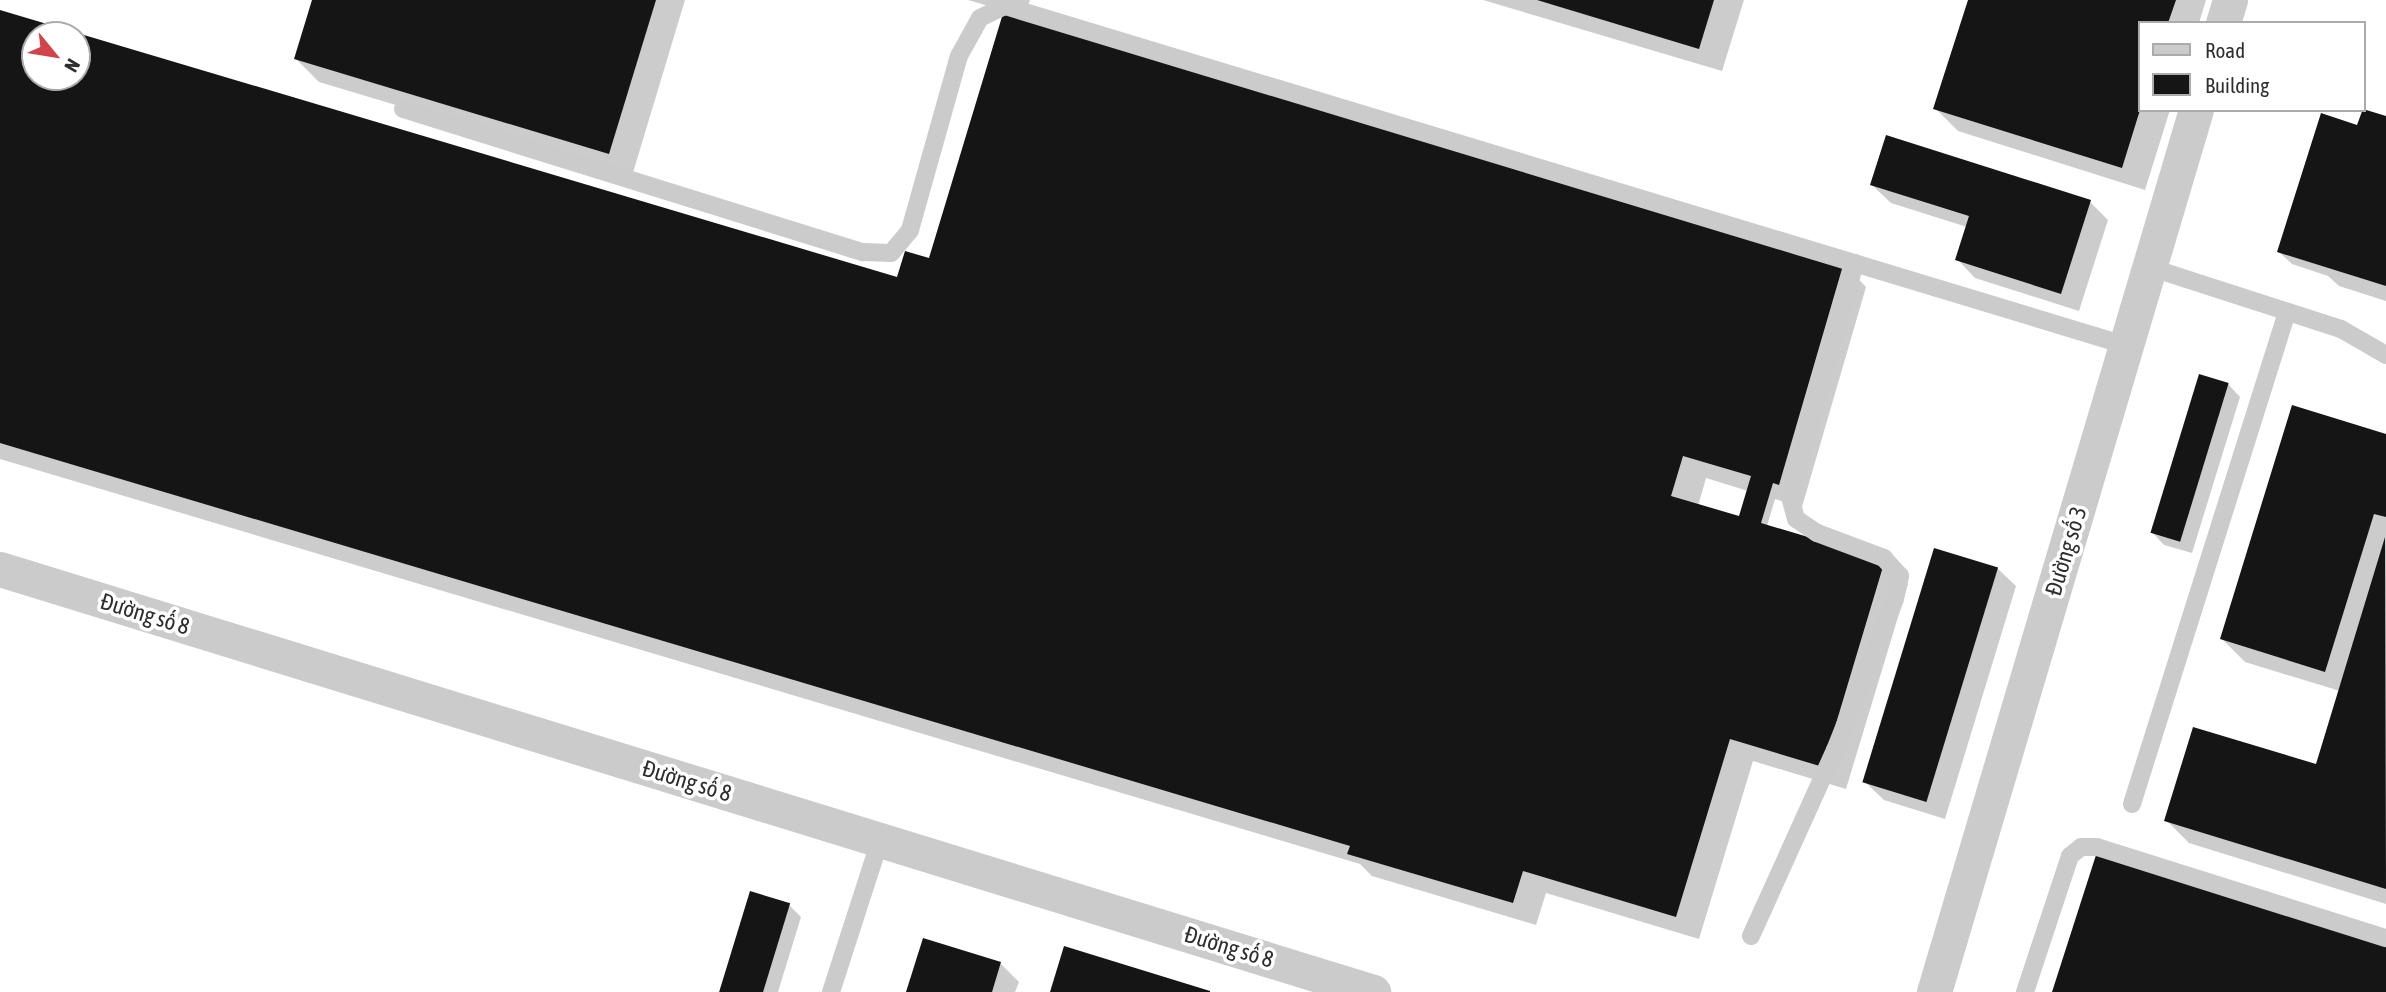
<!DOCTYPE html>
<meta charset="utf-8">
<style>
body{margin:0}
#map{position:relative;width:2386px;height:992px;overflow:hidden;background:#fff;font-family:"Asap Condensed",sans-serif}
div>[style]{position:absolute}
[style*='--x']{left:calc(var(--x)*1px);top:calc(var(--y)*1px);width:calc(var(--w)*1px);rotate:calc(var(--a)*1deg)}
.shadow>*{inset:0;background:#0003}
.building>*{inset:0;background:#151515;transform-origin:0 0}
.service>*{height:18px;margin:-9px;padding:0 9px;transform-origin:9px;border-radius:9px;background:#cbcbcb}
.minor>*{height:35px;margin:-17.5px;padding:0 17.5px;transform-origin:17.5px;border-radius:17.5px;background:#cbcbcb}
span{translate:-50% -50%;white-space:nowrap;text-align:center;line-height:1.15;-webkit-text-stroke:7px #fff;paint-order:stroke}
.street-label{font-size:23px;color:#2e2e2e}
.legend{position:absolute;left:2138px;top:21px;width:228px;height:91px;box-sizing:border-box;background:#fff;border:2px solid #ababab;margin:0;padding:9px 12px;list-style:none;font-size:21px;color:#2e2e2e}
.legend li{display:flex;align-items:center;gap:14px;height:35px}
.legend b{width:35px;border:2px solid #ababab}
.north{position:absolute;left:21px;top:21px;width:70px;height:70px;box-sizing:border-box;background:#fff;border:2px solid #ababab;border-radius:50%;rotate:120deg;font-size:19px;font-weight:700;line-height:28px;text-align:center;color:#2e2e2e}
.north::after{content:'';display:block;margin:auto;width:24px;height:32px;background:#d2434a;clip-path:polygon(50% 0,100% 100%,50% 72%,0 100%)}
</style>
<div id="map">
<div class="shadow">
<i style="clip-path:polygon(313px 0,685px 0,632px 176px,319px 82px,296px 59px)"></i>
<i style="clip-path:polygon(evenodd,968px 0,1030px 0,1024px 18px,1843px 263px,1866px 287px,1802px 507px,1775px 499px,1767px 526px,1884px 561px,1908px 584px,1846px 789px,1753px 761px,1699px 939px,1546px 893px,1536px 925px,1372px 876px,1360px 864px,0 459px,0 12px,899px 279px,930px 260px,1006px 11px,968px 0,35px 35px,77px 35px,77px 77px,35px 77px,35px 35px,968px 0,1706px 478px,1748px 491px,1745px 520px,1698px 506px,1706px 478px)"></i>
<i style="clip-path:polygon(1483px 0,1744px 0,1722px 71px)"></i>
<i style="clip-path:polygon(1970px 0,2206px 0,2199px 23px,2139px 23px,2139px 110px,2170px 110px,2145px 190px,1958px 131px,1935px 108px)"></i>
<i style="clip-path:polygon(2362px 110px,2386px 118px,2386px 301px,2339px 286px,2328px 276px,2292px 264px,2279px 252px,2357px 127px)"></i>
<i style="clip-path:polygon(1872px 185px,2090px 202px,2108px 220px,2079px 311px,1975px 278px,1957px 259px,1967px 227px,1891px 203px)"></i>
<i style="clip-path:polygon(2228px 384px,2240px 397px,2192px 553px,2164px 545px,2152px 532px)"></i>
<i style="clip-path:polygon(2386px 436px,2386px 904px,2189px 843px,2166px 820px,2317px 766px,2340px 691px,2245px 662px,2222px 639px)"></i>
<i style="clip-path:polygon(1997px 568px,2016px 586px,1945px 819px,1884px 800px,1865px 782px)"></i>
<i style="clip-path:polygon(789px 905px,801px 917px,778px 992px,721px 992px)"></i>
<i style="clip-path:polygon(1000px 963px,1019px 982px,1015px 992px,908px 992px)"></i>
</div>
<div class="building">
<i style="clip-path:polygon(312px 0,656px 0,609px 154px,294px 59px)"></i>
<i style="clip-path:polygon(1537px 0,1714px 0,1699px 49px)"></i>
<i style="clip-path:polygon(1968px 0,2176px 0,2168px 23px,2139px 23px,2140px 110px,2122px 168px,1933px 109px)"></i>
<i style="clip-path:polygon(evenodd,0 10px,897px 277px,905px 251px,929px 258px,1004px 10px,1844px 262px,1779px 485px,1773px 483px,1761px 523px,1885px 560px,1823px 767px,1730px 739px,1676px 917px,1523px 871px,1513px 903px,1347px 854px,1350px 846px,0 443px,0 10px,35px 35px,77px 35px,77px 77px,35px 77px,35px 35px,0 10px,1683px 456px,1751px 476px,1739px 516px,1671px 496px,1683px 456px)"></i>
<i style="clip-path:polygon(2363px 109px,2386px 116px,2386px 286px,2277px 252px,2321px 113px,2357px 125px)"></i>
<i style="clip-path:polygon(1886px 135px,2091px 200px,2061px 294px,1955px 260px,1969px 216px,1870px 185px)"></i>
<i style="left:2199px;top:374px;width:31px;height:166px;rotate:17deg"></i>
<i style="clip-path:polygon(2292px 405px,2386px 434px,2386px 517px,2374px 514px,2325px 672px,2220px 639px)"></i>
<i style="clip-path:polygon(2385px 537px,2386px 889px,2164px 821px,2193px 727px,2316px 764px)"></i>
<i style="left:1934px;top:548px;width:67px;height:245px;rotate:17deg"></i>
<i style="clip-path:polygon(2096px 855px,2386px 946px,2386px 992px,2052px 992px)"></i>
<i style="left:750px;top:891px;width:42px;height:106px;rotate:17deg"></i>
<i style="clip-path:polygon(923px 938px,1001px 962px,992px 992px,906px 992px)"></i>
<i style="clip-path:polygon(1064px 946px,1210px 991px,1210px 992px,1050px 992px)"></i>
</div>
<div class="service">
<i style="--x:403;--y:109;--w:482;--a:17.3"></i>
<i style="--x:863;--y:252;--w:28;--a:2"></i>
<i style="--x:891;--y:253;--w:30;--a:-50"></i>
<i style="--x:910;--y:230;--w:181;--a:-74.3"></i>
<i style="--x:959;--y:56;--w:43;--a:-61.1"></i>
<i style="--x:980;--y:18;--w:28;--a:-26"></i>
<i style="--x:1005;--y:6;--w:1173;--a:16.84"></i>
<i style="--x:2149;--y:267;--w:202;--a:17.9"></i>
<i style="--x:2341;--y:329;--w:52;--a:30"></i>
<i style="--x:2132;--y:804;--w:516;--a:-72.51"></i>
<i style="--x:1751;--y:936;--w:204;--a:-65.7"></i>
<i style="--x:1835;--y:750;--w:162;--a:-68.3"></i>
<i style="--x:1895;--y:599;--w:24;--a:-78"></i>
<i style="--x:1900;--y:576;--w:24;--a:-132"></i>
<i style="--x:1884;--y:558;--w:72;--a:-159.5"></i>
<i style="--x:1817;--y:533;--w:25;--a:-146"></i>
<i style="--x:1796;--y:519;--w:24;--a:-105"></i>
<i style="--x:1790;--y:496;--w:242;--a:-74.4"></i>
<i style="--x:831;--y:992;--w:160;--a:-72.1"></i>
<i style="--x:2025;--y:992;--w:143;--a:-71.7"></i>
<i style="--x:2070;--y:856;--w:14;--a:-39"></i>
<i style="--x:2081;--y:847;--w:16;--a:0"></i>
<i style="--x:2097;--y:847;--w:303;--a:17.5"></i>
</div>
<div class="minor">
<i style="--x:2223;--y:23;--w:24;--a:-73"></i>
<i style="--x:0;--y:569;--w:1437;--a:17.12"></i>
<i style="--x:1934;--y:992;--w:920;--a:-73.46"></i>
</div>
<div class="street-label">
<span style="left:2066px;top:551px;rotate:-73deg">Đường số 3</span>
<span style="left:145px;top:614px;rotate:17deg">Đường số 8</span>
<span style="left:687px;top:781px;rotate:17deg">Đường số 8</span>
<span style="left:1229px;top:947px;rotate:17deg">Đường số 8</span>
</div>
<ul class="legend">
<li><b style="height:9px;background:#cbcbcb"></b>Road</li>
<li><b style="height:19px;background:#151515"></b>Building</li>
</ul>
<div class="north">N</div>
</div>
